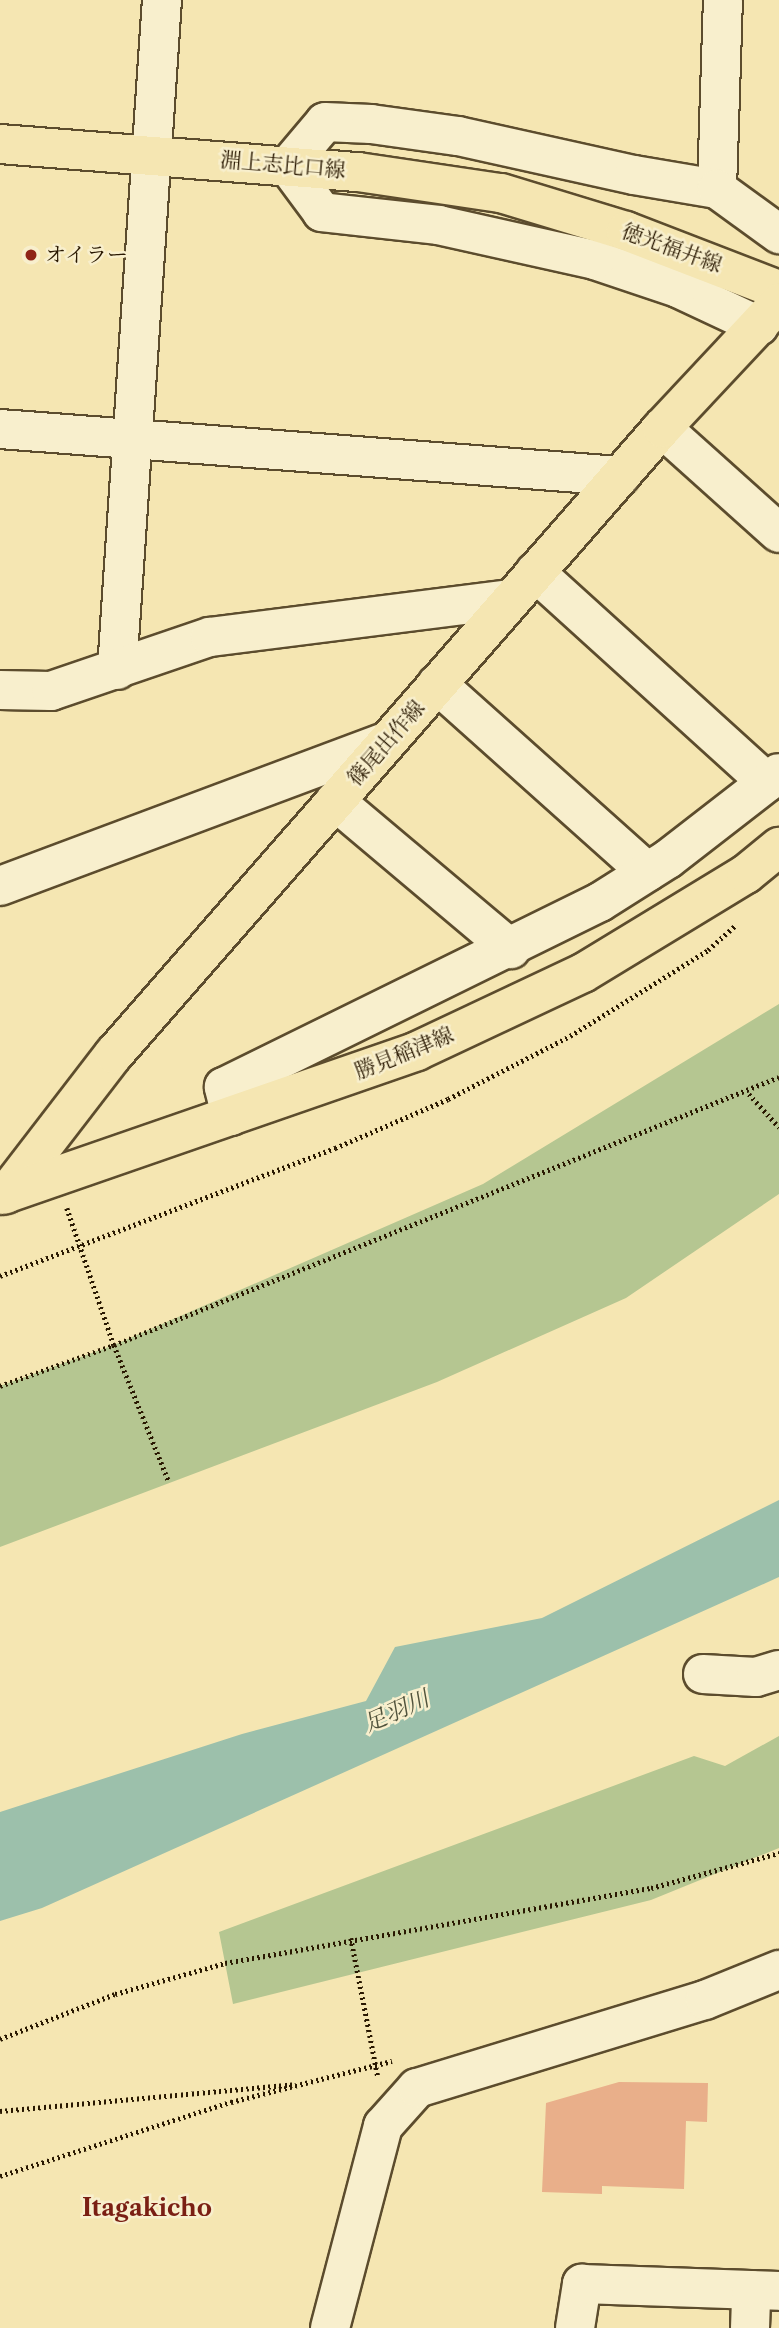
<!DOCTYPE html>
<meta charset="utf-8">
<style>
body{margin:0}
#map{position:relative;width:779px;height:2328px;overflow:hidden;background:#f5e6b2;font-family:"Libre Caslon Text","Noto Serif JP",serif}
div>[style]{position:absolute}
[style*='--x']{left:calc(var(--x)*1px);top:calc(var(--y)*1px);width:calc(var(--w)*1px);rotate:calc(var(--a)*1deg)}
.green>*{inset:0;background:#b5c691}
.water>*{inset:0;background:#9cc0ab}
.building>*{inset:0;background:#e9af8a}
.path>*{height:4.5px;margin-top:-2.25px;transform-origin:0;background:repeating-linear-gradient(90deg,#291801 0 2px,transparent 0 5.5px)}
.roads{filter:drop-shadow(2px 0 #5c4c2d) drop-shadow(-2px 0 #5c4c2d) drop-shadow(0 2px #5c4c2d) drop-shadow(0 -2px #5c4c2d)}
.minor>*{height:38px;margin:-19px;padding:0 19px;transform-origin:19px;border-radius:19px;background:#f8efcd}
.major>*{height:38px;margin:-19px;padding:0 19px;transform-origin:19px;border-radius:19px;background:#f5e6b2}
.dots>*{width:19px;height:19px;translate:-50% -50%;box-sizing:border-box;border:4px solid #f8efcd;border-radius:50%}
span{translate:-50% -50%;white-space:nowrap;text-align:center;line-height:1.15;-webkit-text-stroke:5px #f8efcd;paint-order:stroke}
.street-label{font-size:21px;color:#291801}
.poi-label{font-size:21px;color:#291801}
.left{translate:0 -50%;text-align:left}
.water-label{font-size:23px;color:#51533c;font-style:italic}
.quarter-label{font-size:24px;color:#7a1f14;font-weight:700}
</style>
<div id="map">
<div class="green">
<i style="clip-path:polygon(779px 1004px,779px 1194px,626px 1298px,437px 1382px,0 1547px,0 1386px,114px 1345px,483px 1184px)"></i>
<i style="clip-path:polygon(779px 1736px,779px 1848px,651px 1900px,233px 2004px,219px 1932px,694px 1756px,725px 1766px)"></i>
</div>
<div class="water">
<i style="clip-path:polygon(779px 1500px,779px 1577px,42px 1908px,0 1921px,0 1812px,242px 1734px,366px 1701px,395px 1647px,542px 1618px)"></i>
</div>
<div class="building">
<i style="clip-path:polygon(619px 2082px,708px 2083px,707px 2122px,686px 2121px,684px 2189px,602px 2186px,602px 2194px,542px 2192px,546px 2103px)"></i>
</div>
<div class="path">
<i style="--x:749;--y:1094;--w:45;--a:47.7"></i>
<i style="--x:67;--y:1208;--w:145;--a:71.1"></i>
<i style="--x:114;--y:1345;--w:148;--a:68.1"></i>
<i style="--x:0;--y:1276;--w:359;--a:-20.9"></i>
<i style="--x:335;--y:1148;--w:123;--a:-23.4"></i>
<i style="--x:448;--y:1099;--w:137;--a:-27.3"></i>
<i style="--x:570;--y:1036;--w:163;--a:-31.9"></i>
<i style="--x:708;--y:950;--w:36;--a:-42"></i>
<i style="--x:0;--y:1386;--w:121;--a:-19.8"></i>
<i style="--x:114;--y:1345;--w:717;--a:-21.95"></i>
<i style="--x:351;--y:1938;--w:142;--a:79"></i>
<i style="--x:0;--y:2039;--w:123;--a:-21.4"></i>
<i style="--x:115;--y:1994;--w:114;--a:-15.7"></i>
<i style="--x:225;--y:1963;--w:433;--a:-10"></i>
<i style="--x:651;--y:1888;--w:133;--a:-15.3"></i>
<i style="--x:0;--y:2111;--w:296;--a:-5.2"></i>
<i style="--x:0;--y:2176;--w:243;--a:-17.8"></i>
<i style="--x:231;--y:2102;--w:166;--a:-14.3"></i>
</div>
<div class="roads">
<div class="minor">
<i style="--x:717;--y:189;--w:189;--a:-88.2"></i>
<i style="--x:759;--y:326;--w:89;--a:-154.9"></i>
<i style="--x:678;--y:288;--w:88;--a:-161.4"></i>
<i style="--x:595;--y:260;--w:160;--a:-167.4"></i>
<i style="--x:439;--y:225;--w:118;--a:-173.7"></i>
<i style="--x:322;--y:212;--w:57;--a:-126.5"></i>
<i style="--x:288;--y:166;--w:57;--a:-49.9"></i>
<i style="--x:325;--y:122;--w:46;--a:2.5"></i>
<i style="--x:371;--y:124;--w:88;--a:7.9"></i>
<i style="--x:458;--y:136;--w:180;--a:12.5"></i>
<i style="--x:634;--y:175;--w:84;--a:9.6"></i>
<i style="--x:717;--y:189;--w:77;--a:36"></i>
<i style="--x:662;--y:428;--w:157;--a:41.9"></i>
<i style="--x:0;--y:429;--w:622;--a:4.34"></i>
<i style="--x:535;--y:572;--w:313;--a:42.2"></i>
<i style="--x:117;--y:670;--w:672;--a:-86.16"></i>
<i style="--x:437;--y:684;--w:282;--a:41.8"></i>
<i style="--x:0;--y:690;--w:51;--a:1.1"></i>
<i style="--x:51;--y:691;--w:168;--a:-18.8"></i>
<i style="--x:210;--y:637;--w:303;--a:-7.2"></i>
<i style="--x:335;--y:801;--w:230;--a:40.1"></i>
<i style="--x:0;--y:886;--w:412;--a:-20.5"></i>
<i style="--x:231;--y:1116;--w:30;--a:-104"></i>
<i style="--x:224;--y:1087;--w:419;--a:-26.2"></i>
<i style="--x:600;--y:902;--w:80;--a:-32.3"></i>
<i style="--x:668;--y:859;--w:140;--a:-37.8"></i>
<i style="--x:703;--y:1674;--w:53;--a:3.2"></i>
<i style="--x:756;--y:1677;--w:24;--a:-17"></i>
<i style="--x:330;--y:2328;--w:209;--a:-75.3"></i>
<i style="--x:383;--y:2126;--w:51;--a:-48.2"></i>
<i style="--x:417;--y:2088;--w:301;--a:-17"></i>
<i style="--x:705;--y:2000;--w:80;--a:-22.1"></i>
<i style="--x:575;--y:2328;--w:45;--a:-81"></i>
<i style="--x:582;--y:2284;--w:197;--a:2"></i>
<i style="--x:750;--y:2328;--w:38;--a:-88"></i>
</div>
<div class="major">
<i style="--x:0;--y:144;--w:359;--a:4.5"></i>
<i style="--x:358;--y:172;--w:145;--a:8.4"></i>
<i style="--x:501;--y:193;--w:131;--a:16.9"></i>
<i style="--x:626;--y:231;--w:164;--a:21.1"></i>
<i style="--x:6;--y:1194;--w:177;--a:-52.4"></i>
<i style="--x:114;--y:1054;--w:832;--a:-48.8"></i>
<i style="--x:662;--y:428;--w:171;--a:-46.9"></i>
<i style="--x:2;--y:1195;--w:439;--a:-19.1"></i>
<i style="--x:417;--y:1051;--w:183;--a:-25.2"></i>
<i style="--x:583;--y:973;--w:191;--a:-31.3"></i>
<i style="--x:746;--y:874;--w:43;--a:-39.3"></i>
</div>
</div>
<div class="dots">
<i style="left:31px;top:255px;background:#8f2418"></i>
</div>
<div class="street-label">
<span style="left:283px;top:165px;rotate:5deg">淵上志比口線</span>
<span style="left:672px;top:248px;rotate:20deg">徳光福井線</span>
<span style="left:386px;top:743px;rotate:-49deg">篠尾出作線</span>
<span style="left:404px;top:1053px;rotate:-22deg">勝見稲津線</span>
</div>
<div class="poi-label">
<span class="left" style="left:45px;top:255px">オイラー</span>
</div>
<div class="water-label">
<span style="left:396px;top:1711px;rotate:-24deg">足羽川</span>
</div>
<div class="quarter-label">
<span style="left:147px;top:2208px">Itagakicho</span>
</div>
</div>
